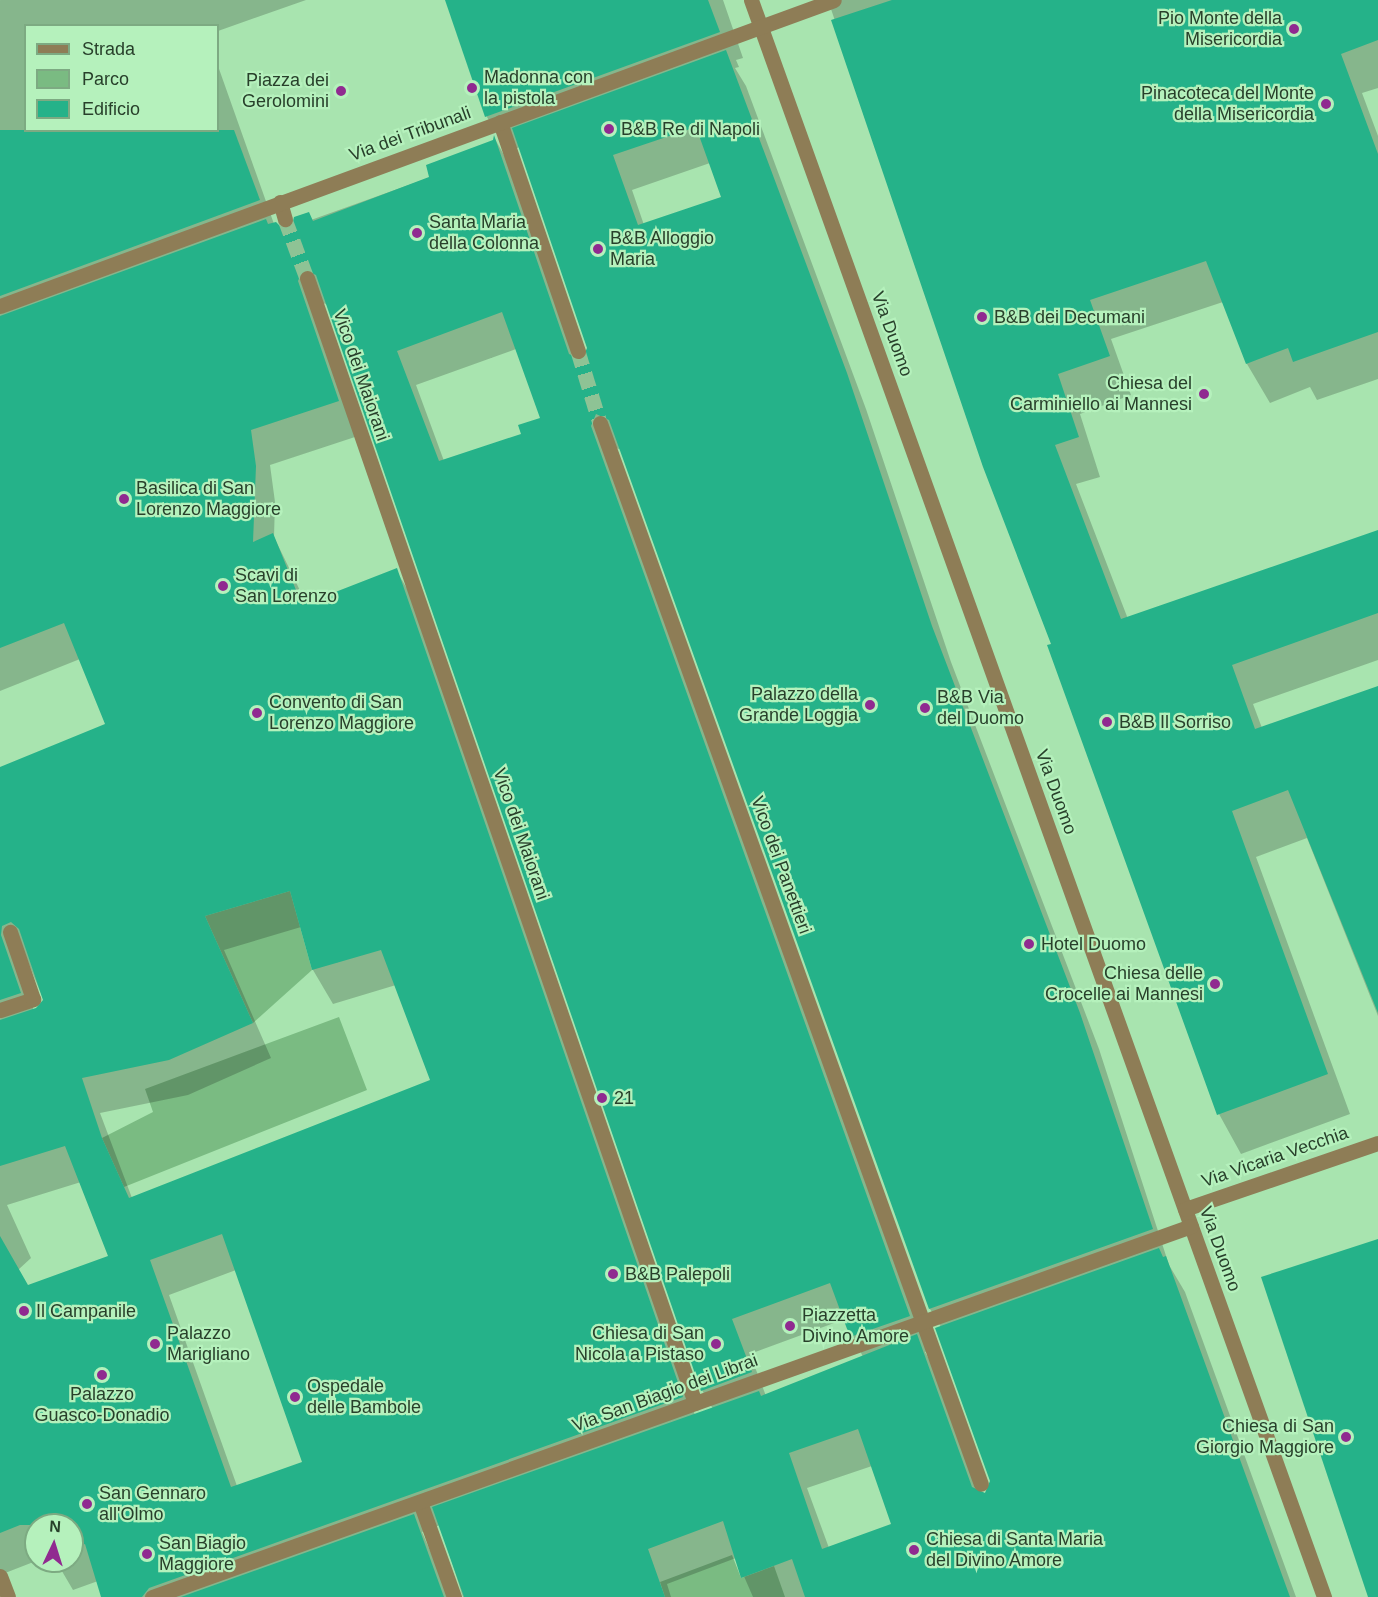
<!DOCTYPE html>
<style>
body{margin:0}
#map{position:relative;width:1378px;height:1597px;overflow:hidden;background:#a8e4af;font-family:Arial,sans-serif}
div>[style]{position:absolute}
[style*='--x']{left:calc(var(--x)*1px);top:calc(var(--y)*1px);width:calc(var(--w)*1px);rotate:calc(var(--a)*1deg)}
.green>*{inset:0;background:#7abb82}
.shadow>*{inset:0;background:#0003}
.building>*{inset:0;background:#25b289}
.minor-tunnel>*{height:15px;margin-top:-7.5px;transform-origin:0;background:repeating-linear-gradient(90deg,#8ec395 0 15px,transparent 0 23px)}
.minor>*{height:15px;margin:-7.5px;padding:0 7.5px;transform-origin:7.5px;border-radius:7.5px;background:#8e7d56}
.dots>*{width:16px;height:16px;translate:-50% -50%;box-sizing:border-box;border:3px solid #b5f1bc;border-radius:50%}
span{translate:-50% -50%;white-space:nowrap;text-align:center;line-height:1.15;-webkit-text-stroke:4.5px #b5f1bc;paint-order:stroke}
.poi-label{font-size:18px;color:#28402b}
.right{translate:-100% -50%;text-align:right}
.left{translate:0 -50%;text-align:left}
.street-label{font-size:18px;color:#28402b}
.legend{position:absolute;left:24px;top:24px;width:195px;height:108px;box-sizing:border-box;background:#b5f1bc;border:2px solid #7daa82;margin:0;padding:8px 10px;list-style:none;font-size:18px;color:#28402b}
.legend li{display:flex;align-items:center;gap:12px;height:30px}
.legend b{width:30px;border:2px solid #7daa82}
.north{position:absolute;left:24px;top:1513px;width:60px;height:60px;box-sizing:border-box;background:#b5f1bc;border:2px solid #7daa82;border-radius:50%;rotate:4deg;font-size:16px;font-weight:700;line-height:24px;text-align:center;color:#28402b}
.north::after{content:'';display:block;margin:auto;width:21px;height:27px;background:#902a90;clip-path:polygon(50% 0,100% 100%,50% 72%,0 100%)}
</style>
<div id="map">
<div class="green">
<i style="clip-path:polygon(290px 891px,312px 970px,253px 1023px,205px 916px)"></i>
<i style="clip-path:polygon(339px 1017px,367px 1090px,124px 1187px,102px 1138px,153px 1112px,145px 1089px)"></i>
<i style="clip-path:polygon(732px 1555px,741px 1578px,774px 1566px,785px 1597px,665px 1597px,660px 1582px)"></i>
</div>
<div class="shadow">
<i style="clip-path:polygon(evenodd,0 0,306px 0,218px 31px,218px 26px,26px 26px,26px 130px,218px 130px,218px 66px,274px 224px,283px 230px,431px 177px,495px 139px,513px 171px,578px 360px,582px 362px,589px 348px,520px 147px,507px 152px,487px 117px,446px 0,723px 0,743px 58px,736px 60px,739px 67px,735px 68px,746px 86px,866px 409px,951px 662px,1099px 1049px,1169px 1265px,1185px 1292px,1296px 1597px,753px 1597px,736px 1558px,667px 1584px,671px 1597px,463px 1597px,440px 1525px,422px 1532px,450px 1597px,102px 1597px,98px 1581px,73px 1590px,56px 1561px,72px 1561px,72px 1525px,36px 1525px,36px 1561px,0 1575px,0 768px,107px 725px,80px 659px,0 691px,0 0,710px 163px,723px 198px,644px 225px,632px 190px,710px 163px,0 0,323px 303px,328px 305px,702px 1390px,713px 1409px,695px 1415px,416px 604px,396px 570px,307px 605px,274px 537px,275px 502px,270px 465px,358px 436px,323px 303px,0 0,516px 349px,542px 419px,523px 435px,444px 461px,416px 385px,516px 349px,0 0,616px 448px,622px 450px,930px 1309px,941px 1327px,992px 1481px,984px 1495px,980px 1493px,936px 1371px,925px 1352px,929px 1351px,616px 448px,0 0,301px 927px,313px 970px,333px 1004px,396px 985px,432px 1081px,132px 1198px,100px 1113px,188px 1095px,271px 1058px,224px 950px,301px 927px,0 0,26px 957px,44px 1001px,34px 1011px,19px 966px,26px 957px,0 0,81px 1182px,110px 1257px,27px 1286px,18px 1270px,31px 1258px,7px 1205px,81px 1182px,0 0,236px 1270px,304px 1462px,237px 1486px,169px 1295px,236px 1270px,0 0,845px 1319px,863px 1357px,766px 1396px,750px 1354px,845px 1319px,0 0,872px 1466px,893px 1525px,829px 1548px,807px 1488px,872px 1466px)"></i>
<i style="clip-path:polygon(828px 0,1378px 0,1378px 88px,1362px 93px,1378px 136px,1378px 379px,1317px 400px,1310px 387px,1270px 403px,1247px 364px,1223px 302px,1111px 339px,1131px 395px,1080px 414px,1100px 477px,1076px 484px,1128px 619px,1378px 531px,1378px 660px,1253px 704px,1262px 728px,1378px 688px,1378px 1016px,1307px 838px,1256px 857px,1350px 1114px,1241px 1154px,1219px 1114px,1049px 646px,1053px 645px,984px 467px)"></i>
</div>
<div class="building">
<i style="clip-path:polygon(445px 0,708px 0,720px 32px,485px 117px)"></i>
<i style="clip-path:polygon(892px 0,1378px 0,1378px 40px,1341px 54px,1378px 154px,1378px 332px,1293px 362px,1288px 348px,1246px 364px,1206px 261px,1090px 300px,1110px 356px,1058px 374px,1079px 437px,1055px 445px,1121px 619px,1378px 530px,1378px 613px,1232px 665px,1255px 729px,1378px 686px,1378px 1013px,1288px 790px,1232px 811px,1328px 1074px,1217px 1115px,1047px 645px,1051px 644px,983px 467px,831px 20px)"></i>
<i style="clip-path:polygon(evenodd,726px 50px,847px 373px,932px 626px,1080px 1013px,1153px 1229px,929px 1309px,609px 420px,596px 414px,591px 426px,910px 1316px,850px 1337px,830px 1283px,732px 1319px,752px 1372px,701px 1391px,316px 275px,303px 269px,298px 281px,339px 401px,251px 430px,256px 466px,253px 542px,273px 533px,302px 605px,397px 568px,683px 1397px,149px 1588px,142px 1597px,101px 1597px,85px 1544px,72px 1549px,72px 1525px,20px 1525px,0 1533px,0 1236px,28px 1285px,108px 1256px,65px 1146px,0 1166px,0 1020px,36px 1008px,43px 1000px,19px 929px,11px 922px,2px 926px,1px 935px,21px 993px,0 1000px,0 767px,105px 724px,64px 623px,0 648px,0 316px,266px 219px,268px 224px,276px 222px,283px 229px,292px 225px,294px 217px,309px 212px,313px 221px,429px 177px,426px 165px,493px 140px,494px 135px,569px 354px,582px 360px,587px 348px,512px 128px,726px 50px,696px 127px,721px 197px,638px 225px,613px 155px,696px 127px,726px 50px,502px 312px,540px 418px,518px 425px,521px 434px,439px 461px,397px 351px,502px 312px,726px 50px,290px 891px,312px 970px,381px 950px,430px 1080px,129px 1198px,102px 1138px,82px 1078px,169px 1060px,253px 1023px,205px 916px,290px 891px,726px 50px,222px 1234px,302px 1462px,231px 1487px,150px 1260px,222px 1234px)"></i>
<i style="clip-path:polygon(0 130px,234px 130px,260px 200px,0 296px)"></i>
<i style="clip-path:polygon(1378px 1239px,1378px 1597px,1368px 1597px,1261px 1277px)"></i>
<i style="clip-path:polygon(evenodd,1159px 1248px,1163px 1257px,1166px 1256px,1290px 1597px,805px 1597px,792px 1559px,741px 1578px,723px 1521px,648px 1549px,665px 1597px,464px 1597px,432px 1507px,759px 1391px,761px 1396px,917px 1334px,972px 1487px,985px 1493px,990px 1481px,935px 1328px,1159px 1248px,858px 1429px,891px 1524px,822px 1549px,789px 1453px,858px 1429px)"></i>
<i style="clip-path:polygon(414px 1514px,444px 1597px,181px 1597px)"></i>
</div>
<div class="minor-tunnel">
<i style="--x:285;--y:219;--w:63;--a:69.6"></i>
<i style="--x:578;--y:351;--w:75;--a:73"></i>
</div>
<div class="minor">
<i style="--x:751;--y:0;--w:1697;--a:70.26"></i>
<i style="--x:500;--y:122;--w:242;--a:71.2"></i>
<i style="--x:280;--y:202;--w:18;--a:74"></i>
<i style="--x:307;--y:278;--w:1190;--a:70.97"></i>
<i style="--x:0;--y:306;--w:888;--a:-20.15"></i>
<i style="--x:600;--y:423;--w:1127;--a:70.25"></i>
<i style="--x:0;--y:1010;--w:35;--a:-18"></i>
<i style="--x:33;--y:999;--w:71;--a:-108.9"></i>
<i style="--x:1185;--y:1209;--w:204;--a:-18.9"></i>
<i style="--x:420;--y:1502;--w:101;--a:70.3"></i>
<i style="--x:0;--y:1576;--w:22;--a:69"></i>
<i style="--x:152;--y:1597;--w:1103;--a:-19.65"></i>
</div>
<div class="dots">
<i style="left:1294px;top:29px;background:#902a90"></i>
<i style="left:472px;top:88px;background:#902a90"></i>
<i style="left:341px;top:91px;background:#902a90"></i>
<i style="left:1326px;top:104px;background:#902a90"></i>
<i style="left:609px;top:129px;background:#902a90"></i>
<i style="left:417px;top:233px;background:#902a90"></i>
<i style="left:598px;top:249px;background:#902a90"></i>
<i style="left:982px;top:317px;background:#902a90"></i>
<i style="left:1204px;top:394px;background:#902a90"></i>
<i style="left:124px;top:499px;background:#902a90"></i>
<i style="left:223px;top:586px;background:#902a90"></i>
<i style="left:870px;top:705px;background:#902a90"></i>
<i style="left:925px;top:708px;background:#902a90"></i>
<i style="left:257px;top:713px;background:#902a90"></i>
<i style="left:1107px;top:722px;background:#902a90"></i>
<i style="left:1029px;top:944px;background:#902a90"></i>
<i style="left:1215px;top:984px;background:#902a90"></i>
<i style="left:602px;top:1098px;background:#902a90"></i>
<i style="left:613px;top:1274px;background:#902a90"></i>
<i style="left:24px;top:1311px;background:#902a90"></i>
<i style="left:790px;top:1326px;background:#902a90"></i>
<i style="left:155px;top:1344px;background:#902a90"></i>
<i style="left:716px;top:1344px;background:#902a90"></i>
<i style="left:102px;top:1375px;background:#902a90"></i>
<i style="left:295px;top:1397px;background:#902a90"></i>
<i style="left:1346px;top:1437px;background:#902a90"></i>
<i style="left:87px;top:1504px;background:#902a90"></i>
<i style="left:914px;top:1550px;background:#902a90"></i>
<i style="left:147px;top:1554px;background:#902a90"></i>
</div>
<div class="poi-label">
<span class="right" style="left:1282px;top:29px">Pio Monte della<br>Misericordia</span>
<span class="left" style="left:484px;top:88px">Madonna con<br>la pistola</span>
<span class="right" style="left:329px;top:91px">Piazza dei<br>Gerolomini</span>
<span class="right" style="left:1314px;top:104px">Pinacoteca del Monte<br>della Misericordia</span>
<span class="left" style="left:621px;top:129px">B&amp;B Re di Napoli</span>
<span class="left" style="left:429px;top:233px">Santa Maria<br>della Colonna</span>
<span class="left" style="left:610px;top:249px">B&amp;B Alloggio<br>Maria</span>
<span class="left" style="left:994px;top:317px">B&amp;B dei Decumani</span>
<span class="right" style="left:1192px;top:394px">Chiesa del<br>Carminiello ai Mannesi</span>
<span class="left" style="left:136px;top:499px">Basilica di San<br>Lorenzo Maggiore</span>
<span class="left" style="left:235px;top:586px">Scavi di<br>San Lorenzo</span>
<span class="right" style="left:858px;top:705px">Palazzo della<br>Grande Loggia</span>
<span class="left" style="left:937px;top:708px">B&amp;B Via<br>del Duomo</span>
<span class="left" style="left:269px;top:713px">Convento di San<br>Lorenzo Maggiore</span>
<span class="left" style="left:1119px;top:722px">B&amp;B Il Sorriso</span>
<span class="left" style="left:1041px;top:944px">Hotel Duomo</span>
<span class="right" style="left:1203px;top:984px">Chiesa delle<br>Crocelle ai Mannesi</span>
<span class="left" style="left:614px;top:1098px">21</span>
<span class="left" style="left:625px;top:1274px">B&amp;B Palepoli</span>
<span class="left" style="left:36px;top:1311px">Il Campanile</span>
<span class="left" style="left:802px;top:1326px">Piazzetta<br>Divino Amore</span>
<span class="left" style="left:167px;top:1344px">Palazzo<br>Marigliano</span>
<span class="right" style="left:704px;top:1344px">Chiesa di San<br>Nicola a Pistaso</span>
<span class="left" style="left:307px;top:1397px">Ospedale<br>delle Bambole</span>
<span style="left:102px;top:1405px">Palazzo<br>Guasco-Donadio</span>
<span class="right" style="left:1334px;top:1437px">Chiesa di San<br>Giorgio Maggiore</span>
<span class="left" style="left:99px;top:1504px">San Gennaro<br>all'Olmo</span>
<span class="left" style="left:926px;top:1550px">Chiesa di Santa Maria<br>del Divino Amore</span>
<span class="left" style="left:159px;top:1554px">San Biagio<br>Maggiore</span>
</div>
<div class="street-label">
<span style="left:410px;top:134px;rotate:-20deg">Via dei Tribunali</span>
<span style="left:892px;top:334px;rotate:70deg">Via Duomo</span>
<span style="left:361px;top:375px;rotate:71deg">Vico dei Maiorani</span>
<span style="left:1056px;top:792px;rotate:70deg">Via Duomo</span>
<span style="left:521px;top:834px;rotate:71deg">Vico dei Maiorani</span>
<span style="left:781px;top:865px;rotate:70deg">Vico dei Panettieri</span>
<span style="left:1275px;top:1157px;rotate:-19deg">Via Vicaria Vecchia</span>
<span style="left:1220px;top:1249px;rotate:70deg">Via Duomo</span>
<span style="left:665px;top:1393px;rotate:-20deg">Via San Biagio dei Librai</span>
</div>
<ul class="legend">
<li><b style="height:8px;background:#8e7d56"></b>Strada</li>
<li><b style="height:16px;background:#7abb82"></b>Parco</li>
<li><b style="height:16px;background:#25b289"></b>Edificio</li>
</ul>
<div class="north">N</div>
</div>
